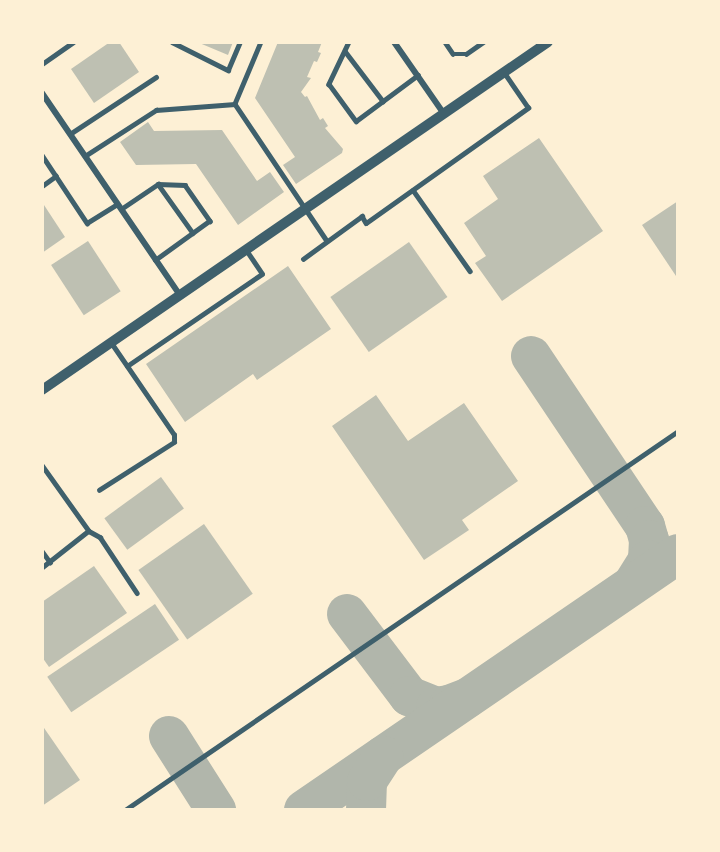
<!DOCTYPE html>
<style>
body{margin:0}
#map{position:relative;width:720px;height:852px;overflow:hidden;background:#fdf0d5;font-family:"Titillium Web",sans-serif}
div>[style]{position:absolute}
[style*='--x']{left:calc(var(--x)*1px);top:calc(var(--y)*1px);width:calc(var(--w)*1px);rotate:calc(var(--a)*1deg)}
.taxiway>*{height:40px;margin:-20px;padding:0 20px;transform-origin:20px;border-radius:20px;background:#b1b6ab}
.building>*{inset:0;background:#bec0b2;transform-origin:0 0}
.service>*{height:4.5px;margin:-2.25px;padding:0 2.25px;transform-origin:2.25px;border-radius:2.25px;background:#3f606c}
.minor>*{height:6px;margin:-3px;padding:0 3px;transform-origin:3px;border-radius:3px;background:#3f606c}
.tertiary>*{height:10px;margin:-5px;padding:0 5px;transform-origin:5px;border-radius:5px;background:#3f606c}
span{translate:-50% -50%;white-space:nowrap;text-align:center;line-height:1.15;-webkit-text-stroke:4.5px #fdf0d5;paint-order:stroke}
.frame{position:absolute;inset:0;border:44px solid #fdf0d5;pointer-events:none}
</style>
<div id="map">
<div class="taxiway">
<i style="--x:531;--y:356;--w:205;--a:56.2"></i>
<i style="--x:645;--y:526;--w:15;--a:74"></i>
<i style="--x:649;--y:540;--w:20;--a:93"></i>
<i style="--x:648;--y:560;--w:28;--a:122"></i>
<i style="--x:347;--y:614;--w:103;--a:52.9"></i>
<i style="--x:409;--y:696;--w:29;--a:22"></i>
<i style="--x:436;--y:707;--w:13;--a:-9"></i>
<i style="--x:449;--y:705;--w:19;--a:-21"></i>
<i style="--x:169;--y:736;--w:88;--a:57.6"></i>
<i style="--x:304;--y:810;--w:453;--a:-34.4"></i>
<i style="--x:366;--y:810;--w:29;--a:-88"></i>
<i style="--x:367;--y:781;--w:30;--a:-57"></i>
</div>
<div class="building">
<i style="clip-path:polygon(110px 42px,119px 42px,139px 72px,94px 103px,71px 69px)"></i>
<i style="clip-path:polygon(197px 42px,233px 42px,228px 55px)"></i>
<i style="clip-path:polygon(278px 42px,322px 42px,318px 52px,321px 53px,317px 62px,314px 61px,307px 77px,311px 78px,301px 92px,305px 97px,307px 96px,320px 120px,323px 118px,328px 126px,325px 128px,343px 149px,342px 153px,296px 184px,283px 165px,295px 157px,255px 98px)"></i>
<i style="clip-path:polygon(148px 122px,154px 131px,222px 130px,257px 181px,270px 172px,284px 192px,238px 225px,196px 164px,136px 165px,120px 142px)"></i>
<i style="clip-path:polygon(539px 138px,603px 231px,502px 301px,475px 263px,486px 256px,464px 223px,498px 199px,483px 176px)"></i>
<i style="clip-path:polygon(678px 201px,678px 279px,642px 225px)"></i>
<i style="clip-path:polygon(42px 202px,65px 237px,42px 253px)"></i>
<i style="left:88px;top:241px;width:60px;height:44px;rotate:57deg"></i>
<i style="left:409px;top:242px;width:67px;height:96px;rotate:55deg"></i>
<i style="clip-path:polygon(288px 266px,331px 329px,257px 380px,253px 374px,185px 422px,146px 364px)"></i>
<i style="clip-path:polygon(376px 395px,408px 441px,464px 403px,518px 481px,462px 520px,469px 530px,424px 560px,332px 426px)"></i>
<i style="left:161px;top:477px;width:39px;height:70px;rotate:54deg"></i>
<i style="left:204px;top:524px;width:85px;height:80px;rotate:55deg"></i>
<i style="clip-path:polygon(94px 566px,127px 613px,49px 667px,42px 657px,42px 602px)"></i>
<i style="left:155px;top:604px;width:43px;height:130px;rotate:56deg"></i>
<i style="clip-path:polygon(42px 725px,80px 780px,42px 806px)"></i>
</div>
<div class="service">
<i style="--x:172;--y:42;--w:63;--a:26.6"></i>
<i style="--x:228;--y:70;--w:30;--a:-67"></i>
<i style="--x:261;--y:42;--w:67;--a:112.8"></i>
<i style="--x:235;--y:104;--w:165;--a:56.1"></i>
<i style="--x:349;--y:42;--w:47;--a:115.5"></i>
<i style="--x:329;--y:84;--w:46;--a:53.9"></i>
<i style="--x:356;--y:121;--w:77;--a:-36.6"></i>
<i style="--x:445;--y:42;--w:14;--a:56"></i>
<i style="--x:453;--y:54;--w:13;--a:0"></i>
<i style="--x:466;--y:54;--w:21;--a:-35"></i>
<i style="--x:345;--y:51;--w:63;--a:52.8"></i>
<i style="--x:42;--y:64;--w:38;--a:-35"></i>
<i style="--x:70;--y:134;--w:103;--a:-33.5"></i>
<i style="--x:42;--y:155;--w:82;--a:56.5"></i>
<i style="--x:87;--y:223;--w:36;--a:-32"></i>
<i style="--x:85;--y:156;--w:85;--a:-32.9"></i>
<i style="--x:156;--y:110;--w:79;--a:-4.3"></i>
<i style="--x:158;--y:184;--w:60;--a:54.5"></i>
<i style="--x:42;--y:186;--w:17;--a:-36"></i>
<i style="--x:413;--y:190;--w:99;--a:54.9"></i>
<i style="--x:121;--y:209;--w:45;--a:-34"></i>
<i style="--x:158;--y:184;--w:27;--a:2"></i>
<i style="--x:185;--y:185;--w:44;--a:55.2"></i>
<i style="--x:210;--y:221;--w:67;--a:144.2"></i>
<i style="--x:303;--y:259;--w:73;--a:-36.1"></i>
<i style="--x:362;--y:216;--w:8;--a:60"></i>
<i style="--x:366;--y:223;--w:199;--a:-35.4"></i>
<i style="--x:528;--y:108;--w:42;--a:-124.4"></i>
<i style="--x:127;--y:366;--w:163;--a:-34.3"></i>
<i style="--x:262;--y:274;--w:29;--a:-124"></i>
<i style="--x:42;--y:465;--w:81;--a:54.5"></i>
<i style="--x:89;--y:531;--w:60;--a:141.8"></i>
<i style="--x:99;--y:490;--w:89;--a:-32.6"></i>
<i style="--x:174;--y:442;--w:7;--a:-90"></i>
<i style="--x:174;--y:435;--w:112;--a:-124.4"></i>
<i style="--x:89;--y:531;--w:13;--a:29"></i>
<i style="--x:100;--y:537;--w:67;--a:56.5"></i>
<i style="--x:42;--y:551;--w:14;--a:54"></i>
<i style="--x:125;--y:810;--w:670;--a:-34.42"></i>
</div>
<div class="minor">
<i style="--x:394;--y:42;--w:88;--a:55.2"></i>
<i style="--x:42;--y:93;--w:245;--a:55.7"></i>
</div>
<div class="tertiary">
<i style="--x:42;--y:390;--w:614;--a:-34.52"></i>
</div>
<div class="frame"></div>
</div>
